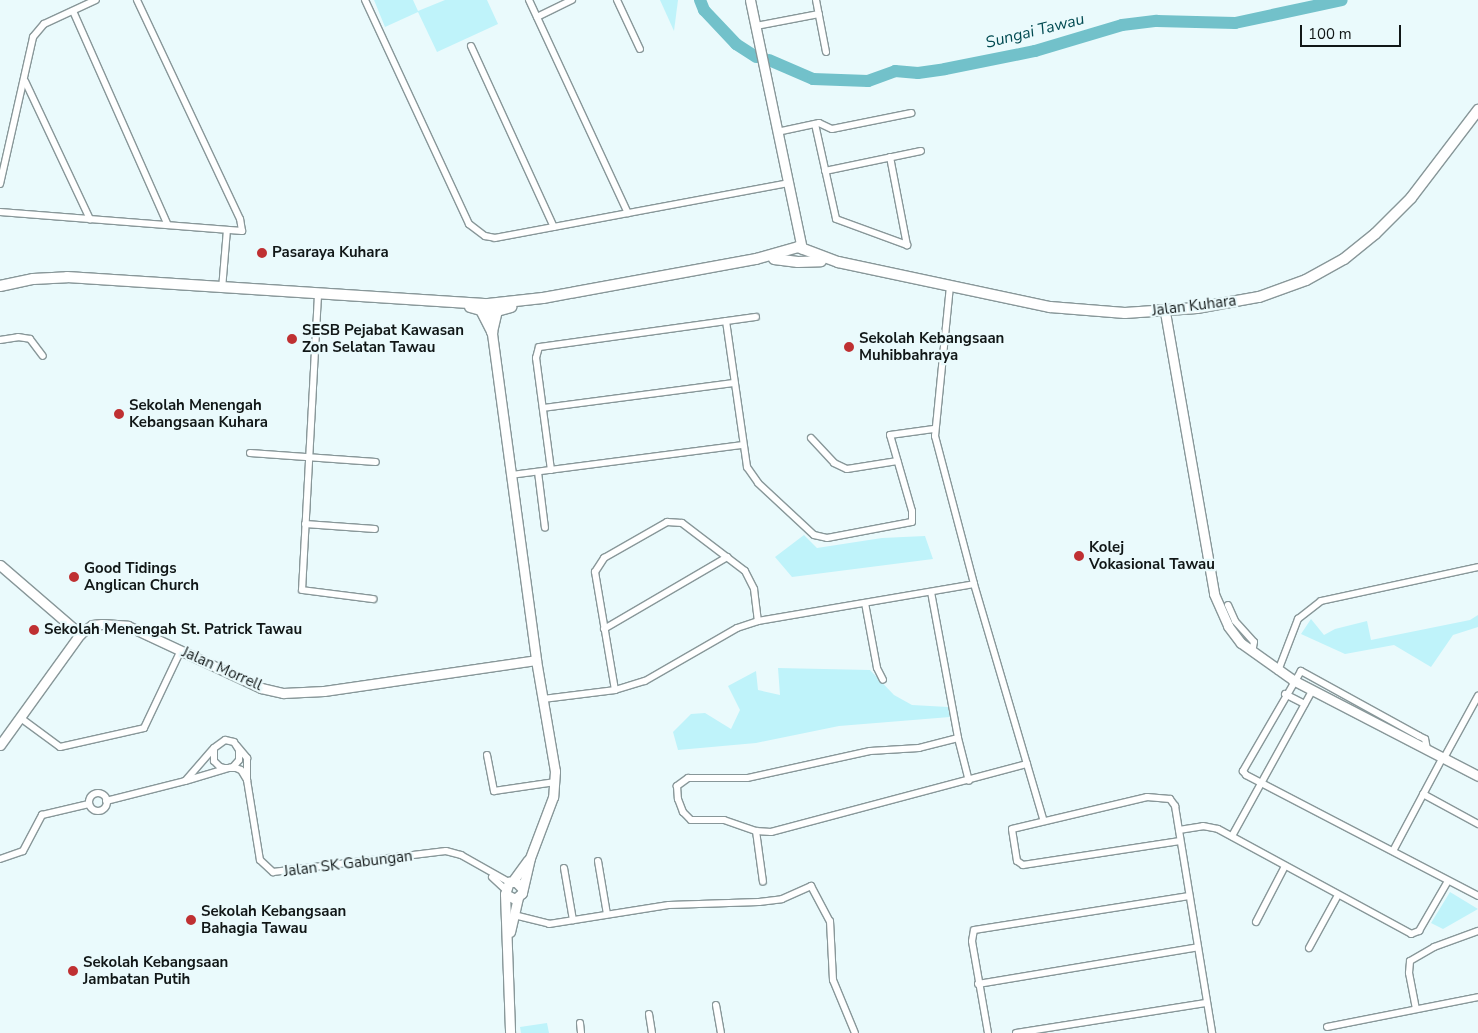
<!DOCTYPE html>
<style>
body{margin:0}
#map{position:relative;width:1478px;height:1033px;overflow:hidden;background:#eafafc;font-family:"Nunito Sans",sans-serif}
div>[style]{position:absolute}
[style*='--x']{left:calc(var(--x)*1px);top:calc(var(--y)*1px);width:calc(var(--w)*1px);rotate:calc(var(--a)*1deg)}
.green>*{inset:0;background:#bff3fa}
.river>*{height:12px;margin:-6px;padding:0 6px;transform-origin:6px;border-radius:6px;background:#72c1ca}
.roads{filter:drop-shadow(1px 0 #889799) drop-shadow(-1px 0 #889799) drop-shadow(0 1px #889799) drop-shadow(0 -1px #889799)}
.street>*{height:6px;margin:-3px;padding:0 3px;transform-origin:3px;border-radius:3px;background:#fff}
.street>.ring{margin:-3px;padding:0;box-sizing:content-box;background:none;border:6px solid #fff;border-radius:50%}
.secondary>*{height:9px;margin:-4.5px;padding:0 4.5px;transform-origin:4.5px;border-radius:4.5px;background:#fff}
.primary>*{height:10px;margin:-5px;padding:0 5px;transform-origin:5px;border-radius:5px;background:#fff}
.dots>*{width:14px;height:14px;translate:-50% -50%;box-sizing:border-box;border:2px solid #eafafc;border-radius:50%}
span{translate:-50% -50%;white-space:nowrap;text-align:center;line-height:1.15;-webkit-text-stroke:4.5px #eafafc;paint-order:stroke}
.poi-label{font-size:15px;color:#111717;font-weight:700}
.left{translate:0 -50%;text-align:left}
.street-label{font-size:15px;color:#111717}
.water-label{font-size:16px;color:#004a51;font-style:italic}
.scale{position:absolute;left:1300px;top:25px;width:101px;height:22px;box-sizing:border-box;border:2px solid #111717;border-top:0;padding-left:6px;font-size:15px;line-height:18px;white-space:nowrap;color:#111717;-webkit-text-stroke:4px #eafafc;paint-order:stroke}
</style>
<div id="map">
<div class="green">
<i style="clip-path:polygon(374px 0,413px 0,418px 11px,445px 0,487px 0,498px 24px,437px 52px,418px 12px,385px 27px)"></i>
<i style="clip-path:polygon(661px 0,678px 0,674px 31px,660px 0)"></i>
<i style="clip-path:polygon(804px 535px,817px 548px,882px 538px,925px 536px,933px 559px,792px 577px,775px 557px)"></i>
<i style="clip-path:polygon(1478px 615px,1478px 627px,1453px 635px,1431px 667px,1394px 645px,1345px 654px,1301px 634px,1311px 619px,1324px 635px,1335px 629px,1367px 621px,1371px 640px,1470px 620px)"></i>
<i style="clip-path:polygon(778px 668px,870px 670px,894px 695px,912px 705px,948px 707px,950px 717px,839px 726px,756px 743px,678px 750px,673px 732px,691px 714px,705px 713px,731px 729px,740px 710px,728px 686px,756px 671px,758px 690px,780px 695px)"></i>
<i style="clip-path:polygon(1450px 892px,1478px 909px,1443px 929px,1431px 923px)"></i>
<i style="clip-path:polygon(547px 1023px,549px 1033px,521px 1033px,520px 1027px)"></i>
</div>
<div class="river">
<i style="--x:700;--y:0;--w:11;--a:68"></i>
<i style="--x:704;--y:10;--w:47;--a:46.7"></i>
<i style="--x:736;--y:44;--w:24;--a:33"></i>
<i style="--x:769;--y:60;--w:48;--a:23.4"></i>
<i style="--x:813;--y:79;--w:55;--a:2.1"></i>
<i style="--x:868;--y:81;--w:29;--a:-20"></i>
<i style="--x:895;--y:71;--w:23;--a:5"></i>
<i style="--x:918;--y:73;--w:27;--a:-8"></i>
<i style="--x:945;--y:69;--w:92;--a:-11.3"></i>
<i style="--x:1035;--y:51;--w:91;--a:-16.6"></i>
<i style="--x:1122;--y:25;--w:35;--a:-7"></i>
<i style="--x:1157;--y:21;--w:78;--a:1.5"></i>
<i style="--x:1235;--y:23;--w:109;--a:-12.1"></i>
</div>
<div class="roads">
<div class="street">
<i style="--x:365;--y:0;--w:247;--a:65.1"></i>
<i style="--x:469;--y:224;--w:20;--a:37"></i>
<i style="--x:485;--y:236;--w:10;--a:11"></i>
<i style="--x:495;--y:238;--w:298;--a:-10.6"></i>
<i style="--x:529;--y:0;--w:235;--a:65.1"></i>
<i style="--x:617;--y:0;--w:54;--a:64.9"></i>
<i style="--x:816;--y:0;--w:53;--a:79.1"></i>
<i style="--x:73;--y:11;--w:234;--a:66.1"></i>
<i style="--x:537;--y:17;--w:39;--a:-26"></i>
<i style="--x:756;--y:26;--w:64;--a:-10.8"></i>
<i style="--x:471;--y:46;--w:199;--a:65.4"></i>
<i style="--x:25;--y:81;--w:153;--a:64.8"></i>
<i style="--x:815;--y:124;--w:97;--a:77.5"></i>
<i style="--x:836;--y:219;--w:76;--a:20.1"></i>
<i style="--x:777;--y:132;--w:43;--a:-12.1"></i>
<i style="--x:819;--y:123;--w:14;--a:25"></i>
<i style="--x:832;--y:129;--w:81;--a:-11.4"></i>
<i style="--x:890;--y:157;--w:90;--a:79.1"></i>
<i style="--x:825;--y:171;--w:98;--a:-11.8"></i>
<i style="--x:0;--y:184;--w:151;--a:-77.3"></i>
<i style="--x:33;--y:37;--w:17;--a:-50"></i>
<i style="--x:44;--y:24;--w:57;--a:-24.8"></i>
<i style="--x:0;--y:212;--w:243;--a:4.5"></i>
<i style="--x:242;--y:231;--w:12;--a:-99"></i>
<i style="--x:240;--y:219;--w:242;--a:-115.2"></i>
<i style="--x:950;--y:286;--w:151;--a:95.7"></i>
<i style="--x:935;--y:436;--w:153;--a:75.2"></i>
<i style="--x:974;--y:584;--w:245;--a:73.6"></i>
<i style="--x:222;--y:289;--w:59;--a:-85.2"></i>
<i style="--x:318;--y:295;--w:295;--a:93.1"></i>
<i style="--x:302;--y:590;--w:72;--a:7.2"></i>
<i style="--x:726;--y:321;--w:148;--a:81.8"></i>
<i style="--x:747;--y:467;--w:19;--a:55"></i>
<i style="--x:758;--y:483;--w:76;--a:42.9"></i>
<i style="--x:814;--y:535;--w:13;--a:13"></i>
<i style="--x:827;--y:538;--w:86;--a:-10.7"></i>
<i style="--x:912;--y:522;--w:11;--a:-90"></i>
<i style="--x:912;--y:511;--w:79;--a:-106.1"></i>
<i style="--x:890;--y:435;--w:44;--a:-7.8"></i>
<i style="--x:0;--y:340;--w:18;--a:-9"></i>
<i style="--x:18;--y:337;--w:12;--a:9"></i>
<i style="--x:30;--y:339;--w:21;--a:53"></i>
<i style="--x:543;--y:408;--w:193;--a:-7.5"></i>
<i style="--x:811;--y:438;--w:34;--a:47"></i>
<i style="--x:834;--y:463;--w:14;--a:25"></i>
<i style="--x:847;--y:469;--w:51;--a:-9.1"></i>
<i style="--x:250;--y:453;--w:126;--a:4.1"></i>
<i style="--x:551;--y:470;--w:113;--a:-97.6"></i>
<i style="--x:536;--y:358;--w:11;--a:-75"></i>
<i style="--x:539;--y:347;--w:219;--a:-7.9"></i>
<i style="--x:538;--y:472;--w:56;--a:82.9"></i>
<i style="--x:511;--y:475;--w:233;--a:-7.4"></i>
<i style="--x:305;--y:524;--w:70;--a:4.1"></i>
<i style="--x:931;--y:592;--w:148;--a:79.5"></i>
<i style="--x:958;--y:738;--w:44;--a:75.7"></i>
<i style="--x:865;--y:603;--w:66;--a:79.5"></i>
<i style="--x:877;--y:668;--w:13;--a:63"></i>
<i style="--x:1228;--y:605;--w:17;--a:66"></i>
<i style="--x:1235;--y:621;--w:28;--a:48"></i>
<i style="--x:1254;--y:642;--w:10;--a:101"></i>
<i style="--x:604;--y:629;--w:143;--a:-30.3"></i>
<i style="--x:1278;--y:671;--w:56;--a:-69"></i>
<i style="--x:1298;--y:619;--w:29;--a:-38"></i>
<i style="--x:1321;--y:601;--w:161;--a:-12.2"></i>
<i style="--x:615;--y:690;--w:120;--a:-99.6"></i>
<i style="--x:595;--y:572;--w:17;--a:-57"></i>
<i style="--x:604;--y:558;--w:73;--a:-29.7"></i>
<i style="--x:667;--y:522;--w:15;--a:4"></i>
<i style="--x:682;--y:523;--w:79;--a:37.3"></i>
<i style="--x:745;--y:571;--w:20;--a:63"></i>
<i style="--x:754;--y:589;--w:32;--a:83"></i>
<i style="--x:1285;--y:694;--w:22;--a:27"></i>
<i style="--x:543;--y:699;--w:73;--a:-7.1"></i>
<i style="--x:615;--y:690;--w:31;--a:-17"></i>
<i style="--x:645;--y:681;--w:106;--a:-29.9"></i>
<i style="--x:737;--y:628;--w:22;--a:-18"></i>
<i style="--x:758;--y:621;--w:219;--a:-9.7"></i>
<i style="--x:22;--y:719;--w:47;--a:36.4"></i>
<i style="--x:60;--y:747;--w:86;--a:-12.7"></i>
<i style="--x:144;--y:728;--w:86;--a:-64.6"></i>
<i style="--x:958;--y:738;--w:40;--a:165.6"></i>
<i style="--x:919;--y:748;--w:49;--a:176.5"></i>
<i style="--x:870;--y:751;--w:126;--a:167.6"></i>
<i style="--x:747;--y:778;--w:59;--a:180"></i>
<i style="--x:688;--y:778;--w:14;--a:144"></i>
<i style="--x:677;--y:786;--w:13;--a:86"></i>
<i style="--x:678;--y:799;--w:14;--a:69"></i>
<i style="--x:683;--y:812;--w:11;--a:45"></i>
<i style="--x:691;--y:820;--w:33;--a:0"></i>
<i style="--x:724;--y:820;--w:34;--a:19"></i>
<i style="--x:756;--y:831;--w:15;--a:4"></i>
<i style="--x:771;--y:832;--w:265;--a:-14.9"></i>
<i style="--x:237;--y:746;--w:16;--a:50"></i>
<i style="--x:247;--y:758;--w:22;--a:90"></i>
<i style="--x:247;--y:780;--w:81;--a:80.8"></i>
<i style="--x:260;--y:860;--w:18;--a:43"></i>
<i style="--x:273;--y:872;--w:174;--a:-6.9"></i>
<i style="--x:446;--y:851;--w:16;--a:15"></i>
<i style="--x:461;--y:855;--w:55;--a:29.4"></i>
<i style="--x:1427;--y:749;--w:10;--a:-101"></i>
<i style="--x:1425;--y:739;--w:7;--a:-153"></i>
<i style="--x:1419;--y:736;--w:135;--a:-151.2"></i>
<i style="--x:1301;--y:671;--w:116;--a:120.1"></i>
<i style="--x:1243;--y:771;--w:5;--a:53"></i>
<i style="--x:1246;--y:775;--w:262;--a:27.5"></i>
<i style="--x:487;--y:755;--w:37;--a:79"></i>
<i style="--x:494;--y:791;--w:62;--a:-8.4"></i>
<i style="--x:1444;--y:758;--w:71;--a:-61.3"></i>
<i style="--x:186;--y:780;--w:40;--a:-49"></i>
<i class="ring" style="left:89px;top:793px;width:12px;height:12px"></i>
<i style="--x:1423;--y:794;--w:63;--a:28.6"></i>
<i style="--x:106;--y:801;--w:81;--a:-14.2"></i>
<i style="--x:185;--y:781;--w:46;--a:-16.5"></i>
<i style="--x:229;--y:768;--w:4;--a:-14"></i>
<i style="--x:233;--y:767;--w:9;--a:-49"></i>
<i style="--x:239;--y:760;--w:10;--a:-90"></i>
<i style="--x:239;--y:750;--w:9;--a:-122"></i>
<i style="--x:234;--y:742;--w:9;--a:-167"></i>
<i style="--x:225;--y:740;--w:14;--a:144"></i>
<i style="--x:214;--y:748;--w:13;--a:90"></i>
<i style="--x:214;--y:761;--w:8;--a:45"></i>
<i style="--x:220;--y:767;--w:4;--a:14"></i>
<i style="--x:224;--y:768;--w:12;--a:0"></i>
<i style="--x:236;--y:768;--w:5;--a:22"></i>
<i style="--x:241;--y:770;--w:12;--a:59"></i>
<i style="--x:1179;--y:830;--w:24;--a:-9"></i>
<i style="--x:1203;--y:826;--w:15;--a:11"></i>
<i style="--x:1218;--y:829;--w:220;--a:28.5"></i>
<i style="--x:1411;--y:934;--w:9;--a:-21"></i>
<i style="--x:1419;--y:931;--w:58;--a:-59.9"></i>
<i style="--x:756;--y:831;--w:51;--a:82.2"></i>
<i style="--x:1232;--y:836;--w:166;--a:-61.1"></i>
<i style="--x:1180;--y:841;--w:159;--a:171.3"></i>
<i style="--x:1023;--y:865;--w:7;--a:-146"></i>
<i style="--x:1017;--y:861;--w:32;--a:-99"></i>
<i style="--x:1012;--y:829;--w:139;--a:-13.3"></i>
<i style="--x:1147;--y:797;--w:23;--a:5"></i>
<i style="--x:1170;--y:799;--w:9;--a:54"></i>
<i style="--x:1175;--y:806;--w:230;--a:80.7"></i>
<i style="--x:1393;--y:851;--w:106;--a:-62"></i>
<i style="--x:0;--y:859;--w:24;--a:-19"></i>
<i style="--x:23;--y:851;--w:41;--a:-62.2"></i>
<i style="--x:42;--y:815;--w:48;--a:-13.2"></i>
<i style="--x:598;--y:861;--w:54;--a:80.4"></i>
<i style="--x:564;--y:868;--w:53;--a:80.2"></i>
<i style="--x:492;--y:877;--w:18;--a:43"></i>
<i style="--x:514;--y:915;--w:36;--a:14"></i>
<i style="--x:549;--y:924;--w:121;--a:-9"></i>
<i style="--x:669;--y:905;--w:90;--a:-1.9"></i>
<i style="--x:759;--y:902;--w:23;--a:-7"></i>
<i style="--x:782;--y:899;--w:32;--a:-24"></i>
<i style="--x:811;--y:886;--w:40;--a:62"></i>
<i style="--x:830;--y:921;--w:59;--a:87.1"></i>
<i style="--x:833;--y:980;--w:57;--a:67.5"></i>
<i style="--x:1256;--y:922;--w:63;--a:-62.6"></i>
<i style="--x:1309;--y:948;--w:60;--a:-61.3"></i>
<i style="--x:978;--y:984;--w:223;--a:-9.5"></i>
<i style="--x:716;--y:1005;--w:28;--a:80"></i>
<i style="--x:1416;--y:1009;--w:37;--a:-101"></i>
<i style="--x:1409;--y:973;--w:12;--a:-85"></i>
<i style="--x:1410;--y:961;--w:28;--a:-30"></i>
<i style="--x:1434;--y:947;--w:47;--a:-20"></i>
<i style="--x:649;--y:1014;--w:19;--a:81"></i>
<i style="--x:580;--y:1023;--w:10;--a:84"></i>
<i style="--x:1327;--y:1027;--w:154;--a:-11.2"></i>
<i style="--x:988;--y:1033;--w:93;--a:-99.9"></i>
<i style="--x:972;--y:941;--w:11;--a:-80"></i>
<i style="--x:974;--y:930;--w:218;--a:-9"></i>
<i style="--x:1016;--y:1033;--w:192;--a:-9"></i>
</div>
<div class="secondary">
<i style="--x:750;--y:0;--w:254;--a:78.2"></i>
<i style="--x:488;--y:304;--w:359;--a:82.3"></i>
<i style="--x:536;--y:660;--w:113;--a:80.3"></i>
<i style="--x:555;--y:771;--w:26;--a:94"></i>
<i style="--x:553;--y:797;--w:65;--a:110.7"></i>
<i style="--x:530;--y:858;--w:36;--a:103"></i>
<i style="--x:522;--y:893;--w:9;--a:139"></i>
<i style="--x:515;--y:899;--w:11;--a:-153"></i>
<i style="--x:505;--y:894;--w:13;--a:-72"></i>
<i style="--x:509;--y:882;--w:7;--a:0"></i>
<i style="--x:516;--y:882;--w:7;--a:45"></i>
<i style="--x:1165;--y:312;--w:286;--a:80.1"></i>
<i style="--x:1214;--y:594;--w:35;--a:66"></i>
<i style="--x:1228;--y:626;--w:21;--a:53"></i>
<i style="--x:1241;--y:643;--w:64;--a:35.4"></i>
<i style="--x:1293;--y:680;--w:208;--a:27.4"></i>
<i style="--x:0;--y:565;--w:106;--a:40.8"></i>
<i style="--x:80;--y:634;--w:15;--a:-37"></i>
<i style="--x:92;--y:625;--w:10;--a:-6"></i>
<i style="--x:102;--y:624;--w:26;--a:4"></i>
<i style="--x:128;--y:626;--w:147;--a:25"></i>
<i style="--x:261;--y:688;--w:23;--a:13"></i>
<i style="--x:283;--y:693;--w:41;--a:-2.8"></i>
<i style="--x:324;--y:691;--w:214;--a:-8.3"></i>
<i style="--x:0;--y:745;--w:137;--a:-54.2"></i>
<i style="--x:512;--y:882;--w:27;--a:-54"></i>
<i style="--x:505;--y:894;--w:139;--a:87.9"></i>
<i style="--x:510;--y:932;--w:36;--a:-77"></i>
</div>
<div class="primary">
<i style="--x:774;--y:259;--w:24;--a:7"></i>
<i style="--x:798;--y:262;--w:23;--a:-2"></i>
<i style="--x:0;--y:286;--w:34;--a:-12"></i>
<i style="--x:33;--y:279;--w:34;--a:-3"></i>
<i style="--x:67;--y:277;--w:422;--a:3.7"></i>
<i style="--x:488;--y:304;--w:55;--a:-6.2"></i>
<i style="--x:543;--y:298;--w:217;--a:-10.4"></i>
<i style="--x:756;--y:259;--w:44;--a:-15.9"></i>
<i style="--x:798;--y:247;--w:43;--a:20.6"></i>
<i style="--x:838;--y:262;--w:217;--a:12"></i>
<i style="--x:1050;--y:307;--w:75;--a:4.6"></i>
<i style="--x:1125;--y:313;--w:72;--a:-4"></i>
<i style="--x:1197;--y:308;--w:63;--a:-10.1"></i>
<i style="--x:1259;--y:297;--w:50;--a:-19.9"></i>
<i style="--x:1306;--y:280;--w:43;--a:-28.9"></i>
<i style="--x:1344;--y:259;--w:40;--a:-39"></i>
<i style="--x:1375;--y:234;--w:51;--a:-45"></i>
<i style="--x:1411;--y:198;--w:111;--a:-52.7"></i>
<i style="--x:470;--y:307;--w:11;--a:15"></i>
<i style="--x:481;--y:310;--w:25;--a:63"></i>
<i style="--x:492;--y:332;--w:22;--a:-77"></i>
<i style="--x:497;--y:311;--w:15;--a:-16"></i>
</div>
</div>
<div class="dots">
<i style="left:262px;top:253px;background:#bf3032"></i>
<i style="left:292px;top:339px;background:#bf3032"></i>
<i style="left:849px;top:347px;background:#bf3032"></i>
<i style="left:119px;top:414px;background:#bf3032"></i>
<i style="left:1079px;top:556px;background:#bf3032"></i>
<i style="left:74px;top:577px;background:#bf3032"></i>
<i style="left:34px;top:630px;background:#bf3032"></i>
<i style="left:191px;top:920px;background:#bf3032"></i>
<i style="left:73px;top:971px;background:#bf3032"></i>
</div>
<div class="poi-label">
<span class="left" style="left:272px;top:253px">Pasaraya Kuhara</span>
<span class="left" style="left:302px;top:339px">SESB Pejabat Kawasan<br>Zon Selatan Tawau</span>
<span class="left" style="left:859px;top:347px">Sekolah Kebangsaan<br>Muhibbahraya</span>
<span class="left" style="left:129px;top:414px">Sekolah Menengah<br>Kebangsaan Kuhara</span>
<span class="left" style="left:1089px;top:556px">Kolej<br>Vokasional Tawau</span>
<span class="left" style="left:84px;top:577px">Good Tidings<br>Anglican Church</span>
<span class="left" style="left:44px;top:630px">Sekolah Menengah St. Patrick Tawau</span>
<span class="left" style="left:201px;top:920px">Sekolah Kebangsaan<br>Bahagia Tawau</span>
<span class="left" style="left:83px;top:971px">Sekolah Kebangsaan<br>Jambatan Putih</span>
</div>
<div class="street-label">
<span style="left:1194px;top:306px;rotate:-7deg">Jalan Kuhara</span>
<span style="left:222px;top:669px;rotate:24deg">Jalan Morrell</span>
<span style="left:348px;top:864px;rotate:-7deg">Jalan SK Gabungan</span>
</div>
<div class="water-label">
<span style="left:1035px;top:31px;rotate:-14deg">Sungai Tawau</span>
</div>
<div class="scale">100 m</div>
</div>
